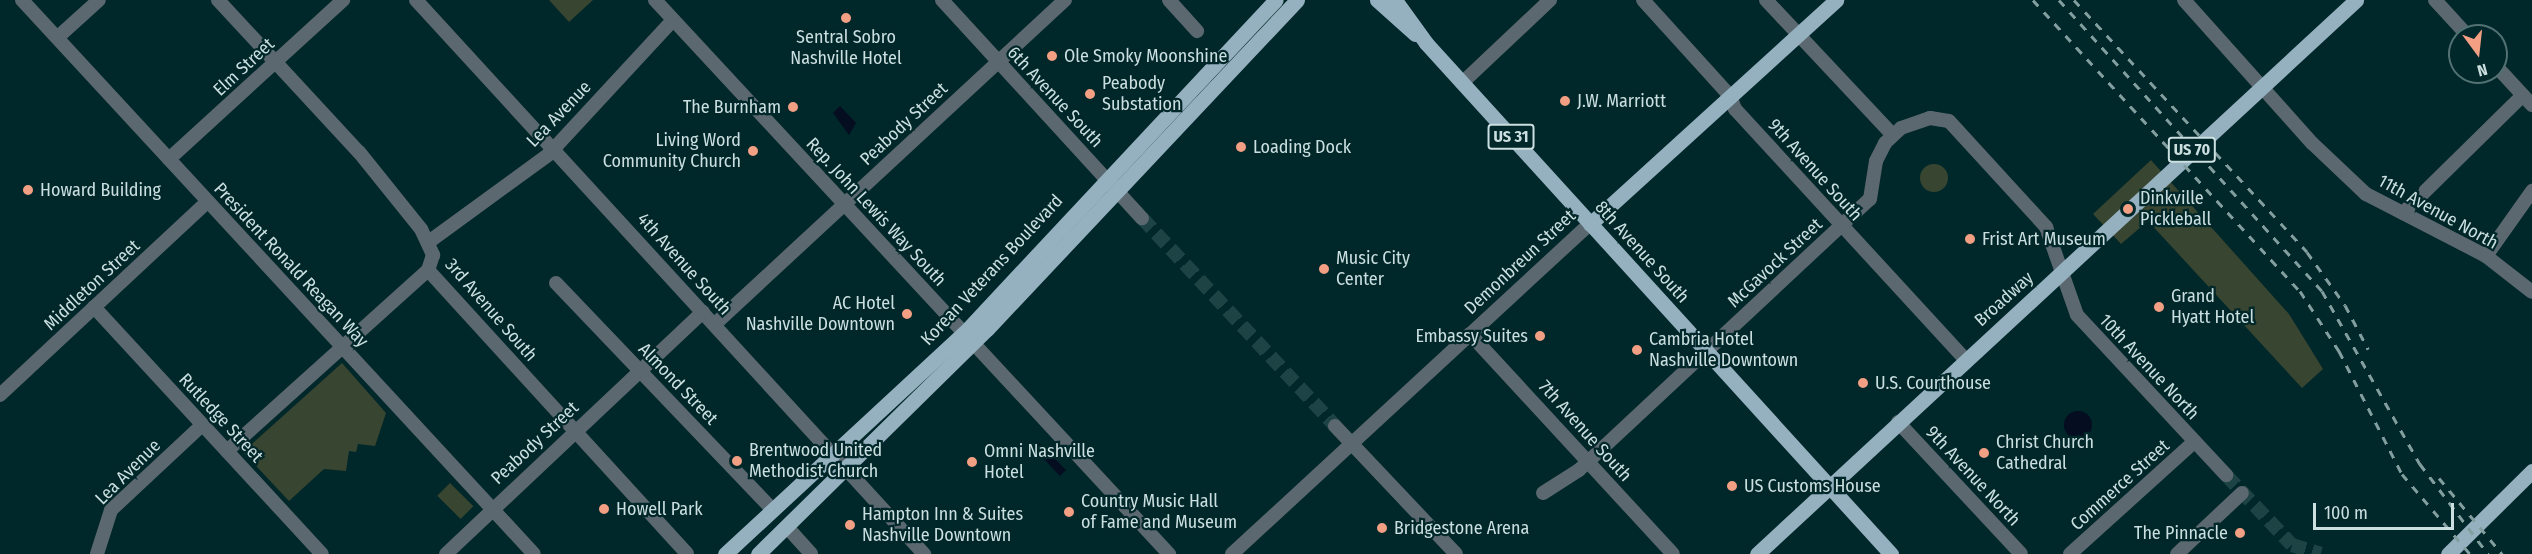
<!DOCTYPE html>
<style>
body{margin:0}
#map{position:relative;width:2532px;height:554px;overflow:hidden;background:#002729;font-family:"Fira Sans Condensed",sans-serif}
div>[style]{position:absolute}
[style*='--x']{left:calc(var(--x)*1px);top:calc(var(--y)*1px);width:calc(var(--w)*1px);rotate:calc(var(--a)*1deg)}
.green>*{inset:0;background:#384531;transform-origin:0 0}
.round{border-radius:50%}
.water>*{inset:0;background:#050d20}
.minor-tunnel>*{height:14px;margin-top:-7px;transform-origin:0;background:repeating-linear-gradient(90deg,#1e4344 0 14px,transparent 0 21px)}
.minor>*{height:14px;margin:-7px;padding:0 7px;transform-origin:7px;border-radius:7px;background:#5b6870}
.major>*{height:15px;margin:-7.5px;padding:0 7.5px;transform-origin:7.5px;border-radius:7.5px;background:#95b0bf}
.rail>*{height:3px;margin-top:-1.5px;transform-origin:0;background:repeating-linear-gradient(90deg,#839e9f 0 8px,transparent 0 16px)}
.dots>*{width:16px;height:16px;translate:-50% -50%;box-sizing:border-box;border:3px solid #002729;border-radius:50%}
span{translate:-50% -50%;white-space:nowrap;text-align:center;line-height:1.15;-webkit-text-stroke:4.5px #002729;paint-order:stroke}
.shield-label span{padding:2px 4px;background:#002729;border:2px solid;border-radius:4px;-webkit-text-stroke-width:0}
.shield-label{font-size:16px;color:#cbdfe0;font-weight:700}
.poi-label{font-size:18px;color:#cbdfe0}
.left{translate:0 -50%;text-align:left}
.right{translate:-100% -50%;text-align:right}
.street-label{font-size:18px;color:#cbdfe0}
.north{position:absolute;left:2448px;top:24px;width:60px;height:60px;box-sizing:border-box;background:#002729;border:2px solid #517172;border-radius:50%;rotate:165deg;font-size:16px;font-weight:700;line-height:24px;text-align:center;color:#cbdfe0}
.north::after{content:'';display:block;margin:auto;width:21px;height:27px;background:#f39f83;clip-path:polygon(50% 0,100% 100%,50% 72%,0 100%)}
.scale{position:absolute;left:2313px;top:503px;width:141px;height:27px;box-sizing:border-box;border:3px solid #cbdfe0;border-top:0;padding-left:8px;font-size:18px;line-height:21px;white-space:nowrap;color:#cbdfe0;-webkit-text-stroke:4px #002729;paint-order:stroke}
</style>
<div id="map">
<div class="green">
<i style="clip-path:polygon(549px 0,593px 0,569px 22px)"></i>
<i style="clip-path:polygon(2151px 160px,2289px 314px,2323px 369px,2302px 388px,2148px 221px,2121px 244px,2093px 214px)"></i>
<i class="round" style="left:1920px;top:164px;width:28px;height:28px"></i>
<i style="clip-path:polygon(342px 363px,386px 413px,375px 446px,358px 444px,356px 452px,349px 451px,346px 471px,324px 469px,289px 501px,243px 452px)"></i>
<i style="left:450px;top:483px;width:33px;height:18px;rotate:45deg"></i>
</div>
<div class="water">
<i style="clip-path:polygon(840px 106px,856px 123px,849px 135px,833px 113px)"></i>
<i class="round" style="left:2064px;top:411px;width:28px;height:28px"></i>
<i style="clip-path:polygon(1037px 441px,1066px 470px,1060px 476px,1032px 446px)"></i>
</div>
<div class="minor-tunnel">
<i style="--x:1142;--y:218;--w:284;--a:47.1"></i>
<i style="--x:2226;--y:475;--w:96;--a:46.7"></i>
<i style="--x:2292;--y:545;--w:30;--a:17"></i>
</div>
<div class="minor">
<i style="--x:22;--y:0;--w:754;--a:47.26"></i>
<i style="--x:218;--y:0;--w:207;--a:47.2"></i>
<i style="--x:359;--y:152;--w:99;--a:51.2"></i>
<i style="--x:421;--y:229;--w:29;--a:65"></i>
<i style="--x:433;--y:255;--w:16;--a:108"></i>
<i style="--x:428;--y:270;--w:384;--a:47.6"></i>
<i style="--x:416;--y:0;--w:752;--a:47.48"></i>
<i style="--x:655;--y:0;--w:756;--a:47.14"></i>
<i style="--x:942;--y:0;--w:296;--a:47.5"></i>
<i style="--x:1169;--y:0;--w:42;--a:47.9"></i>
<i style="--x:1643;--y:0;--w:130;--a:47.8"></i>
<i style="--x:1730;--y:96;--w:14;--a:69"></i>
<i style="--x:1735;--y:109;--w:341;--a:47.4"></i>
<i style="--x:1766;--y:0;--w:184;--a:46.8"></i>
<i style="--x:2184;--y:0;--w:192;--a:48.2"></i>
<i style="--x:2312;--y:143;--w:74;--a:43.4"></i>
<i style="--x:2366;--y:194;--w:135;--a:27.3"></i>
<i style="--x:2486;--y:256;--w:58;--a:38"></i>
<i style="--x:2435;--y:0;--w:49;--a:47.5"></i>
<i style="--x:58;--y:37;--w:55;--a:-42.1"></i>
<i style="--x:2496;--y:66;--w:53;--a:47.3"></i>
<i style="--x:1462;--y:83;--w:121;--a:-43.3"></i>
<i style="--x:169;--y:159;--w:236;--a:-42.4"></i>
<i style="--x:2403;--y:213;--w:168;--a:-44.5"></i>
<i style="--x:430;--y:241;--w:146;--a:-36.1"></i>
<i style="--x:548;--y:155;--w:184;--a:-47.2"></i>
<i style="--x:2486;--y:256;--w:80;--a:-54.7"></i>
<i style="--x:556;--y:283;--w:314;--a:46.3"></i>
<i style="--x:94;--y:307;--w:336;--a:47.3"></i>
<i style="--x:715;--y:324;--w:477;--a:-42.8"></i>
<i style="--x:1470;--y:334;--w:299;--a:47.3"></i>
<i style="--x:0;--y:395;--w:284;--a:-43"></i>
<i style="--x:1898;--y:422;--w:180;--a:47"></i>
<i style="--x:1335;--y:426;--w:176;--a:46.6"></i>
<i style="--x:227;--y:451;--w:270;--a:-42"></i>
<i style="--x:1543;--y:493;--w:43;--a:-32.6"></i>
<i style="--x:1579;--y:470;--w:398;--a:-43"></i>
<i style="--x:1870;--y:199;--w:38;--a:-81"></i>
<i style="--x:1876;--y:161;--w:20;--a:-63"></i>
<i style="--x:1885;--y:143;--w:22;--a:-43"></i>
<i style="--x:1901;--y:128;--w:31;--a:-19"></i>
<i style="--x:1930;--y:118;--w:19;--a:9"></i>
<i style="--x:1949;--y:121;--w:144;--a:47.5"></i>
<i style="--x:2046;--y:227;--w:93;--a:70.6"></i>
<i style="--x:2077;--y:315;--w:219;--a:47"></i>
<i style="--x:787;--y:527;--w:36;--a:48"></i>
<i style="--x:97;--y:554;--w:46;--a:-72.3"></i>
<i style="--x:111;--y:510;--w:125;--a:-43"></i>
<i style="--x:446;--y:554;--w:353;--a:-43.3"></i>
<i style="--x:1232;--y:554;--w:487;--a:-42.7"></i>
<i style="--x:2070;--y:554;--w:167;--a:-42.1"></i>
<i style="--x:2177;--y:554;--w:89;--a:-43.2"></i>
</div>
<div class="major">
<i style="--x:1377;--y:0;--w:51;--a:41.8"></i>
<i style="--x:1395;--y:0;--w:53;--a:54.2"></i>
<i style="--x:1426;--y:43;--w:691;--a:47.7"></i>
<i style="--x:1590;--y:224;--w:333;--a:-42.3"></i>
<i style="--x:725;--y:554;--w:326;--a:-42.8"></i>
<i style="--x:964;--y:333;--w:456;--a:-46.9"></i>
<i style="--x:758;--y:554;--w:321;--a:-44.5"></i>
<i style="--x:987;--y:329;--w:452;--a:-46.7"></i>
<i style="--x:1757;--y:554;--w:816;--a:-42.76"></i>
<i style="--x:2448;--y:554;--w:118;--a:-44.7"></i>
</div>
<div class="rail">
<i style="--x:2033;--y:0;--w:395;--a:47.5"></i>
<i style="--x:2300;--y:291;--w:72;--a:57"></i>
<i style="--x:2339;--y:351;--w:138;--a:62.9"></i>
<i style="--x:2402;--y:474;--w:105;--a:49.6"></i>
<i style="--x:2059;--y:0;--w:392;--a:47.9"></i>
<i style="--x:2322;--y:291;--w:199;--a:60.5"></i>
<i style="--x:2420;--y:464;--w:113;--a:52.9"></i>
<i style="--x:2074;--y:0;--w:343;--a:47.2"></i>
<i style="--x:2307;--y:252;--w:65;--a:54.4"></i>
<i style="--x:2345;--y:305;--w:50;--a:62.4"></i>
<i style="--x:2439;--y:478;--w:99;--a:50.3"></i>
</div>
<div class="dots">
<i style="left:846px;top:18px;background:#f39f83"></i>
<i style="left:1052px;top:56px;background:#f39f83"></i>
<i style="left:1090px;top:94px;background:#f39f83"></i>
<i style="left:1565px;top:101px;background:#f39f83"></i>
<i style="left:793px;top:107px;background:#f39f83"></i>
<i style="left:1241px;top:147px;background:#f39f83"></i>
<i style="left:753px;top:151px;background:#f39f83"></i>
<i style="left:28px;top:190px;background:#f39f83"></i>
<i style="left:2128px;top:209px;background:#f39f83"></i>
<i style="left:1970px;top:239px;background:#f39f83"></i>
<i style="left:1324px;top:269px;background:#f39f83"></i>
<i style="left:2159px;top:307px;background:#f39f83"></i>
<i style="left:907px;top:314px;background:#f39f83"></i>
<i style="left:1540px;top:336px;background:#f39f83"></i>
<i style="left:1637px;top:350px;background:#f39f83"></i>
<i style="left:1863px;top:383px;background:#f39f83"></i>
<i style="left:1984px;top:453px;background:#f39f83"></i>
<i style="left:737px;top:461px;background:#f39f83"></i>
<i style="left:972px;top:462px;background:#f39f83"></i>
<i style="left:1732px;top:486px;background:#f39f83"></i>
<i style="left:604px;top:509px;background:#f39f83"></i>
<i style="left:1069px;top:512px;background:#f39f83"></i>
<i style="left:850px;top:525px;background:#f39f83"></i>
<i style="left:1382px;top:528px;background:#f39f83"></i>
<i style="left:2240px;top:533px;background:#f39f83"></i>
</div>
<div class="shield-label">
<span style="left:1511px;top:137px">US 31</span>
<span style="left:2192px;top:150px">US 70</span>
</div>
<div class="poi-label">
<span style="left:846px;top:48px">Sentral Sobro<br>Nashville Hotel</span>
<span class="left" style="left:1064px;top:56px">Ole Smoky Moonshine</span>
<span class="left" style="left:1102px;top:94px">Peabody<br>Substation</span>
<span class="left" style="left:1577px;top:101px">J.W. Marriott</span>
<span class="right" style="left:781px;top:107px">The Burnham</span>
<span class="right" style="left:741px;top:151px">Living Word<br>Community Church</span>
<span class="left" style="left:1253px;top:147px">Loading Dock</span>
<span class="left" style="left:40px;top:190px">Howard Building</span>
<span class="left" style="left:2140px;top:209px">Dinkville<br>Pickleball</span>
<span class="left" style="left:1982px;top:239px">Frist Art Museum</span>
<span class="left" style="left:1336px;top:269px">Music City<br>Center</span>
<span class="left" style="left:2171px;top:307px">Grand<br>Hyatt Hotel</span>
<span class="right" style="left:895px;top:314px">AC Hotel<br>Nashville Downtown</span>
<span class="right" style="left:1528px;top:336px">Embassy Suites</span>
<span class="left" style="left:1649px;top:350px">Cambria Hotel<br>Nashville Downtown</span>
<span class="left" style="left:1875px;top:383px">U.S. Courthouse</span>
<span class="left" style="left:1996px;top:453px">Christ Church<br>Cathedral</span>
<span class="left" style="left:749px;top:461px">Brentwood United<br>Methodist Church</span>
<span class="left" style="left:984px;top:462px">Omni Nashville<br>Hotel</span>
<span class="left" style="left:1744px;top:486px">US Customs House</span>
<span class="left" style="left:1081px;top:512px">Country Music Hall<br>of Fame and Museum</span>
<span class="left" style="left:616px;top:509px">Howell Park</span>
<span class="left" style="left:862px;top:525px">Hampton Inn &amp; Suites<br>Nashville Downtown</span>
<span class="left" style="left:1394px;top:528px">Bridgestone Arena</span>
<span class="right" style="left:2228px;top:533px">The Pinnacle</span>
</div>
<div class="street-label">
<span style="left:244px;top:67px;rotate:-43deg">Elm Street</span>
<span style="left:1055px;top:97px;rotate:47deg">6th Avenue South</span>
<span style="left:559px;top:114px;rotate:-46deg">Lea Avenue</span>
<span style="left:904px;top:124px;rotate:-43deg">Peabody Street</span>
<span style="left:1815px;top:170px;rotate:48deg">9th Avenue South</span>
<span style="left:876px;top:212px;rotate:47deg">Rep. John Lewis Way South</span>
<span style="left:2438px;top:212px;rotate:29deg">11th Avenue North</span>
<span style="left:1642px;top:252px;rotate:48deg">8th Avenue South</span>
<span style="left:1520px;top:262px;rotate:-43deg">Demonbreun Street</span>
<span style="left:1775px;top:263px;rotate:-43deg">McGavock Street</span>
<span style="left:684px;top:264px;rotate:48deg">4th Avenue South</span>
<span style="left:291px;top:265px;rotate:47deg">President Ronald Reagan Way</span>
<span style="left:992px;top:270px;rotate:-47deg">Korean Veterans Boulevard</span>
<span style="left:92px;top:285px;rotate:-43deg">Middleton Street</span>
<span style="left:2004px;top:299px;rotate:-42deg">Broadway</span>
<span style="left:491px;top:310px;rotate:49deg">3rd Avenue South</span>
<span style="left:2149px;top:367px;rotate:47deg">10th Avenue North</span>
<span style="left:678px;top:384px;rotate:46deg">Almond Street</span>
<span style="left:221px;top:418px;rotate:47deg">Rutledge Street</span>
<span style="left:1585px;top:431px;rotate:48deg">7th Avenue South</span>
<span style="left:535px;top:443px;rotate:-43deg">Peabody Street</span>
<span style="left:128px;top:472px;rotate:-45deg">Lea Avenue</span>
<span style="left:1973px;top:476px;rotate:47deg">9th Avenue North</span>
<span style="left:2120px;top:485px;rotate:-42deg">Commerce Street</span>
</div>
<div class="north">N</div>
<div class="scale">100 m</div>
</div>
